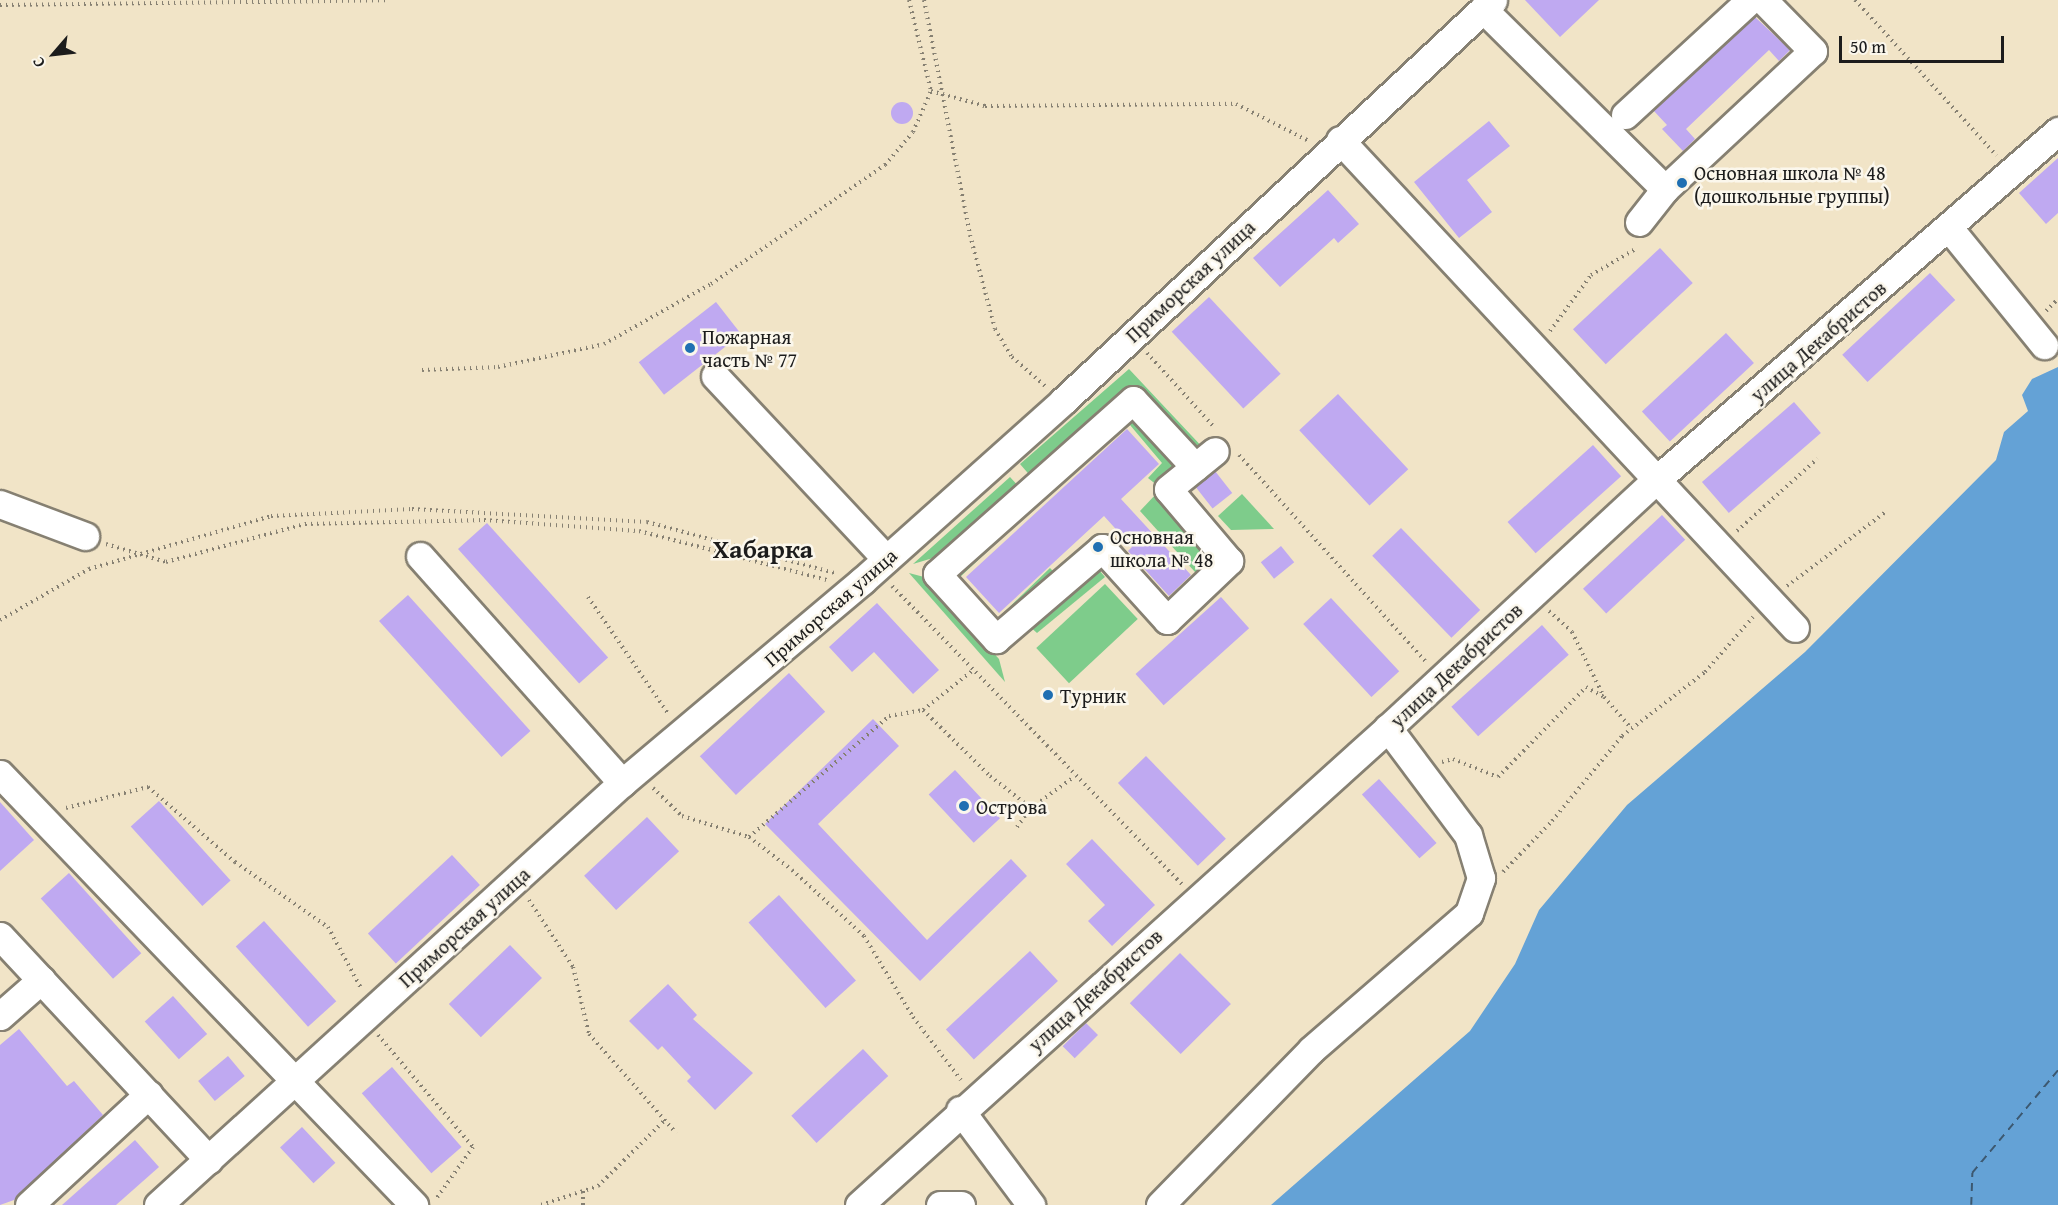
<!DOCTYPE html>
<meta charset="utf-8">
<style>
body{margin:0}
#map{position:relative;width:2058px;height:1205px;overflow:hidden;background:#f1e4c7;font-family:"Gentium Book Plus",serif}
div>[style]{position:absolute}
[style*='--x']{left:calc(var(--x)*1px);top:calc(var(--y)*1px);width:calc(var(--w)*1px);rotate:calc(var(--a)*1deg)}
.green>*{inset:0;background:#7ecc8b;transform-origin:0 0}
.water>*{inset:0;background:#64a2d6}
.ferry>*{height:1.5px;margin-top:-0.75px;transform-origin:0;background:repeating-linear-gradient(90deg,#3c5870 0 8px,transparent 0 14px)}
.building>*{inset:0;background:#bfa9f1;transform-origin:0 0}
.round{border-radius:50%}
.path>*{height:4px;margin-top:-2px;transform-origin:0;background:repeating-linear-gradient(90deg,#868072 0 1.5px,transparent 0 6px)}
.roads{filter:drop-shadow(2px 0 #868072) drop-shadow(-2px 0 #868072) drop-shadow(0 2px #868072) drop-shadow(0 -2px #868072)}
.minor>*{height:27px;margin:-13.5px;padding:0 13.5px;transform-origin:13.5px;border-radius:13.5px;background:#fff}
.dots>*{width:16px;height:16px;translate:-50% -50%;box-sizing:border-box;border:3px solid #fbf7ec;border-radius:50%}
span{translate:-50% -50%;white-space:nowrap;text-align:center;line-height:1.15;-webkit-text-stroke:5px #fbf7ec;paint-order:stroke}
.poi-label{font-size:20px;color:#1c1c1c}
.left{translate:0 -50%;text-align:left}
.street-label{font-size:20px;color:#1c1c1c}
.district-label{font-size:26px;color:#1c1c1c;font-weight:700}
.north{position:absolute;left:24px;top:24px;width:60px;height:60px;-webkit-text-stroke:4px #fbf7ec;paint-order:stroke;rotate:242deg;font-size:16px;font-weight:700;line-height:24px;text-align:center;color:#1c1c1c}
.north::after{content:'';display:block;margin:auto;width:21px;height:27px;background:#1c1c1c;clip-path:polygon(50% 0,100% 100%,50% 72%,0 100%)}
.scale{position:absolute;left:1839px;top:36px;width:165px;height:27px;box-sizing:border-box;border:3px solid #1c1c1c;border-top:0;padding-left:8px;font-size:18px;line-height:21px;white-space:nowrap;color:#1c1c1c;-webkit-text-stroke:4px #fbf7ec;paint-order:stroke}
</style>
<div id="map">
<div class="green">
<i style="clip-path:polygon(1129px 369px,1206px 451px,1196px 459px,1132px 390px,1033px 479px,1020px 464px)"></i>
<i style="clip-path:polygon(1128px 413px,1175px 463px,1173px 473px,1158px 486px,1148px 478px,1162px 463px,1130px 425px,1102px 448px,1096px 447px)"></i>
<i style="clip-path:polygon(1010px 477px,1020px 488px,939px 564px,933px 558px,913px 564px)"></i>
<i style="clip-path:polygon(1157px 493px,1217px 559px,1213px 572px,1195px 572px,1140px 511px)"></i>
<i style="clip-path:polygon(1242px 494px,1274px 529px,1231px 530px,1218px 516px)"></i>
<i style="clip-path:polygon(1024px 500px,1033px 509px,960px 577px,998px 618px,1050px 568px,1056px 574px,1000px 626px,949px 570px)"></i>
<i style="clip-path:polygon(1094px 564px,1105px 577px,1037px 633px,1028px 625px)"></i>
<i style="clip-path:polygon(909px 573px,924px 577px,999px 659px,1005px 682px)"></i>
<i style="left:1105px;top:584px;width:48px;height:94px;rotate:47deg"></i>
</div>
<div class="water">
<i style="clip-path:polygon(2058px 367px,2058px 1205px,1271px 1205px,1470px 1031px,1515px 964px,1539px 910px,1627px 805px,1805px 652px,1996px 460px,2004px 432px,2028px 411px,2022px 395px,2032px 379px)"></i>
</div>
<div class="ferry">
<i style="--x:1971;--y:1205;--w:32;--a:-88"></i>
<i style="--x:1972;--y:1173;--w:134;--a:-50.1"></i>
</div>
<div class="building">
<i style="clip-path:polygon(1525px 0,1599px 0,1560px 37px)"></i>
<i style="clip-path:polygon(1755px 17px,1790px 50px,1779px 61px,1769px 50px,1686px 129px,1695px 139px,1683px 151px,1662px 129px,1667px 125px,1653px 110px)"></i>
<i class="round" style="left:891px;top:102px;width:22px;height:22px"></i>
<i style="clip-path:polygon(1489px 121px,1510px 146px,1467px 180px,1492px 212px,1459px 238px,1414px 182px)"></i>
<i style="clip-path:polygon(2058px 158px,2058px 213px,2046px 224px,2019px 193px)"></i>
<i style="clip-path:polygon(1328px 190px,1359px 224px,1338px 243px,1334px 238px,1280px 287px,1253px 258px)"></i>
<i style="left:1660px;top:248px;width:48px;height:119px;rotate:47deg"></i>
<i style="left:1930px;top:273px;width:37px;height:120px;rotate:47deg"></i>
<i style="left:1209px;top:297px;width:105px;height:51px;rotate:47deg"></i>
<i style="left:716px;top:302px;width:41px;height:98px;rotate:52deg"></i>
<i style="left:1726px;top:333px;width:41px;height:115px;rotate:47deg"></i>
<i style="left:1338px;top:394px;width:103px;height:53px;rotate:47deg"></i>
<i style="left:1794px;top:402px;width:41px;height:122px;rotate:49deg"></i>
<i style="clip-path:polygon(1127px 429px,1159px 464px,1121px 499px,1191px 575px,1169px 596px,1128px 551px,1132px 547px,1104px 516px,999px 613px,966px 577px)"></i>
<i style="left:1593px;top:445px;width:42px;height:115px;rotate:48deg"></i>
<i style="left:1215px;top:471px;width:28px;height:25px;rotate:52deg"></i>
<i style="left:1662px;top:515px;width:34px;height:108px;rotate:47deg"></i>
<i style="left:487px;top:523px;width:181px;height:39px;rotate:48deg"></i>
<i style="left:1401px;top:528px;width:114px;height:40px;rotate:46deg"></i>
<i style="left:1281px;top:546px;width:21px;height:26px;rotate:51deg"></i>
<i style="left:408px;top:595px;width:183px;height:39px;rotate:48deg"></i>
<i style="left:1221px;top:597px;width:42px;height:115px;rotate:48deg"></i>
<i style="left:1331px;top:598px;width:100px;height:38px;rotate:47deg"></i>
<i style="clip-path:polygon(877px 603px,939px 670px,913px 694px,874px 652px,852px 672px,829px 647px)"></i>
<i style="left:1542px;top:625px;width:40px;height:122px;rotate:48deg"></i>
<i style="left:789px;top:673px;width:53px;height:122px;rotate:47deg"></i>
<i style="clip-path:polygon(873px 719px,899px 746px,818px 824px,927px 940px,1011px 859px,1027px 876px,920px 981px,765px 824px)"></i>
<i style="left:1146px;top:756px;width:115px;height:39px;rotate:46deg"></i>
<i style="left:955px;top:770px;width:66px;height:36px;rotate:47deg"></i>
<i style="left:1379px;top:779px;width:86px;height:23px;rotate:48deg"></i>
<i style="left:159px;top:801px;width:107px;height:38px;rotate:48deg"></i>
<i style="clip-path:polygon(0 802px,34px 840px,0 871px)"></i>
<i style="left:647px;top:817px;width:47px;height:86px;rotate:47deg"></i>
<i style="clip-path:polygon(1092px 839px,1155px 905px,1112px 946px,1088px 921px,1105px 905px,1066px 864px)"></i>
<i style="left:452px;top:855px;width:41px;height:115px;rotate:47deg"></i>
<i style="left:69px;top:873px;width:108px;height:38px;rotate:48deg"></i>
<i style="left:779px;top:895px;width:115px;height:41px;rotate:48deg"></i>
<i style="left:264px;top:921px;width:108px;height:38px;rotate:48deg"></i>
<i style="left:510px;top:945px;width:46px;height:85px;rotate:46deg"></i>
<i style="left:1030px;top:951px;width:41px;height:115px;rotate:47deg"></i>
<i style="left:1180px;top:953px;width:72px;height:71px;rotate:45deg"></i>
<i style="clip-path:polygon(668px 984px,697px 1015px,693px 1019px,753px 1073px,715px 1110px,687px 1081px,691px 1077px,662px 1046px,658px 1050px,629px 1021px)"></i>
<i style="left:173px;top:996px;width:51px;height:38px;rotate:48deg"></i>
<i style="left:1086px;top:1023px;width:17px;height:33px;rotate:45deg"></i>
<i style="clip-path:polygon(19px 1029px,67px 1086px,74px 1081px,103px 1115px,14px 1200px,0 1205px,0 1045px)"></i>
<i style="left:863px;top:1049px;width:37px;height:98px;rotate:47deg"></i>
<i style="left:228px;top:1056px;width:26px;height:39px;rotate:50deg"></i>
<i style="left:392px;top:1067px;width:106px;height:40px;rotate:49deg"></i>
<i style="left:302px;top:1127px;width:49px;height:30px;rotate:47deg"></i>
<i style="clip-path:polygon(135px 1140px,159px 1167px,116px 1205px,62px 1205px)"></i>
</div>
<div class="path">
<i style="--x:909;--y:0;--w:94;--a:76.4"></i>
<i style="--x:931;--y:91;--w:56;--a:15.5"></i>
<i style="--x:985;--y:106;--w:251;--a:-0.5"></i>
<i style="--x:1236;--y:104;--w:82;--a:26.9"></i>
<i style="--x:924;--y:0;--w:239;--a:78.9"></i>
<i style="--x:970;--y:235;--w:97;--a:75.1"></i>
<i style="--x:995;--y:329;--w:33;--a:59"></i>
<i style="--x:1012;--y:357;--w:44;--a:41.3"></i>
<i style="--x:1855;--y:0;--w:210;--a:47.7"></i>
<i style="--x:0;--y:5;--w:386;--a:-0.7"></i>
<i style="--x:2046;--y:311;--w:17;--a:-45"></i>
<i style="--x:1550;--y:331;--w:69;--a:-53.8"></i>
<i style="--x:1591;--y:275;--w:50;--a:-30.2"></i>
<i style="--x:1147;--y:353;--w:100;--a:47.8"></i>
<i style="--x:422;--y:370;--w:76;--a:-2.3"></i>
<i style="--x:498;--y:367;--w:108;--a:-12.2"></i>
<i style="--x:604;--y:344;--w:123;--a:-29.3"></i>
<i style="--x:711;--y:284;--w:211;--a:-34.4"></i>
<i style="--x:885;--y:165;--w:43;--a:-49.7"></i>
<i style="--x:913;--y:132;--w:45;--a:-66.3"></i>
<i style="--x:1239;--y:455;--w:278;--a:47.9"></i>
<i style="--x:1737;--y:531;--w:108;--a:-42"></i>
<i style="--x:106;--y:544;--w:63;--a:16.7"></i>
<i style="--x:166;--y:562;--w:144;--a:-15.3"></i>
<i style="--x:305;--y:524;--w:179;--a:-1.3"></i>
<i style="--x:484;--y:520;--w:155;--a:4.1"></i>
<i style="--x:639;--y:531;--w:194;--a:14.6"></i>
<i style="--x:892;--y:586;--w:416;--a:45.8"></i>
<i style="--x:1787;--y:586;--w:125;--a:-36.9"></i>
<i style="--x:588;--y:597;--w:143;--a:55.5"></i>
<i style="--x:1549;--y:611;--w:31;--a:42"></i>
<i style="--x:1572;--y:632;--w:72;--a:63.8"></i>
<i style="--x:0;--y:620;--w:103;--a:-29.8"></i>
<i style="--x:89;--y:569;--w:190;--a:-16.2"></i>
<i style="--x:271;--y:516;--w:141;--a:-2.8"></i>
<i style="--x:412;--y:509;--w:235;--a:3.2"></i>
<i style="--x:647;--y:522;--w:195;--a:15.2"></i>
<i style="--x:923;--y:710;--w:94;--a:44.6"></i>
<i style="--x:990;--y:776;--w:52;--a:38"></i>
<i style="--x:1442;--y:762;--w:11;--a:-15"></i>
<i style="--x:1453;--y:759;--w:48;--a:21.8"></i>
<i style="--x:1498;--y:777;--w:126;--a:-45.6"></i>
<i style="--x:1586;--y:687;--w:21;--a:29"></i>
<i style="--x:1604;--y:697;--w:41;--a:48.9"></i>
<i style="--x:653;--y:788;--w:40;--a:44"></i>
<i style="--x:682;--y:816;--w:70;--a:17.4"></i>
<i style="--x:749;--y:837;--w:54;--a:37.5"></i>
<i style="--x:792;--y:870;--w:98;--a:42.5"></i>
<i style="--x:864;--y:936;--w:95;--a:58.8"></i>
<i style="--x:913;--y:1017;--w:79;--a:52.7"></i>
<i style="--x:66;--y:808;--w:85;--a:-14.4"></i>
<i style="--x:148;--y:787;--w:115;--a:40.8"></i>
<i style="--x:235;--y:862;--w:113;--a:35"></i>
<i style="--x:328;--y:927;--w:69;--a:61.6"></i>
<i style="--x:1017;--y:827;--w:24;--a:-54"></i>
<i style="--x:1031;--y:808;--w:54;--a:-36"></i>
<i style="--x:749;--y:837;--w:185;--a:-40.8"></i>
<i style="--x:889;--y:716;--w:35;--a:-10"></i>
<i style="--x:923;--y:710;--w:63;--a:-38.5"></i>
<i style="--x:1503;--y:872;--w:71;--a:-46.1"></i>
<i style="--x:1552;--y:821;--w:110;--a:-50.5"></i>
<i style="--x:1622;--y:736;--w:105;--a:-37.6"></i>
<i style="--x:1705;--y:672;--w:73;--a:-48.9"></i>
<i style="--x:529;--y:900;--w:80;--a:56.7"></i>
<i style="--x:573;--y:967;--w:69;--a:76.6"></i>
<i style="--x:589;--y:1034;--w:132;--a:48.7"></i>
<i style="--x:378;--y:1035;--w:147;--a:49.7"></i>
<i style="--x:473;--y:1147;--w:64;--a:125.4"></i>
<i style="--x:583;--y:1191;--w:14;--a:90"></i>
<i style="--x:541;--y:1205;--w:60;--a:-18.4"></i>
<i style="--x:598;--y:1186;--w:94;--a:-44.6"></i>
</div>
<div class="roads">
<div class="minor">
<i style="--x:1483;--y:9;--w:256;--a:44.7"></i>
<i style="--x:1625;--y:115;--w:170;--a:-42.6"></i>
<i style="--x:1340;--y:140;--w:667;--a:47"></i>
<i style="--x:1639;--y:222;--w:42;--a:-51.8"></i>
<i style="--x:1665;--y:189;--w:202;--a:-43"></i>
<i style="--x:1813;--y:51;--w:71;--a:-134.4"></i>
<i style="--x:1949;--y:228;--w:151;--a:50.9"></i>
<i style="--x:715;--y:376;--w:250;--a:46.9"></i>
<i style="--x:1195;--y:467;--w:91;--a:-132.8"></i>
<i style="--x:1133;--y:400;--w:262;--a:138.4"></i>
<i style="--x:937;--y:574;--w:88;--a:47.8"></i>
<i style="--x:996;--y:639;--w:140;--a:-40.6"></i>
<i style="--x:1102;--y:548;--w:97;--a:47.9"></i>
<i style="--x:1167;--y:620;--w:86;--a:-43.6"></i>
<i style="--x:1229;--y:561;--w:94;--a:-130.3"></i>
<i style="--x:1168;--y:489;--w:60;--a:-39"></i>
<i style="--x:0;--y:504;--w:91;--a:20.6"></i>
<i style="--x:420;--y:556;--w:304;--a:48.3"></i>
<i style="--x:0;--y:774;--w:598;--a:46.15"></i>
<i style="--x:0;--y:936;--w:306;--a:47"></i>
<i style="--x:0;--y:1016;--w:55;--a:-41.3"></i>
<i style="--x:960;--y:1110;--w:119;--a:53.2"></i>
<i style="--x:29;--y:1205;--w:163;--a:-42.8"></i>
<i style="--x:158;--y:1205;--w:627;--a:-42.29"></i>
<i style="--x:622;--y:783;--w:314;--a:-40.1"></i>
<i style="--x:862;--y:581;--w:270;--a:-41.8"></i>
<i style="--x:1063;--y:401;--w:588;--a:-43"></i>
<i style="--x:859;--y:1205;--w:712;--a:-42.04"></i>
<i style="--x:1388;--y:728;--w:364;--a:-42.8"></i>
<i style="--x:1655;--y:481;--w:534;--a:-40.97"></i>
<i style="--x:940;--y:1205;--w:21;--a:0"></i>
<i style="--x:1160;--y:1205;--w:216;--a:-45.7"></i>
<i style="--x:1311;--y:1050;--w:209;--a:-40.9"></i>
<i style="--x:1469;--y:913;--w:37;--a:-71"></i>
<i style="--x:1481;--y:878;--w:45;--a:-106.8"></i>
<i style="--x:1468;--y:835;--w:134;--a:-126.8"></i>
</div>
</div>
<div class="dots">
<i style="left:1682px;top:183px;background:#1f6fb2"></i>
<i style="left:690px;top:348px;background:#1f6fb2"></i>
<i style="left:1098px;top:547px;background:#1f6fb2"></i>
<i style="left:1048px;top:695px;background:#1f6fb2"></i>
<i style="left:964px;top:806px;background:#1f6fb2"></i>
</div>
<div class="poi-label">
<span class="left" style="left:1694px;top:184px">Основная школа № 48<br>(дошкольные группы)</span>
<span class="left" style="left:702px;top:348px">Пожарная<br>часть № 77</span>
<span class="left" style="left:1110px;top:548px">Основная<br>школа № 48</span>
<span class="left" style="left:1060px;top:695px">Турник</span>
<span class="left" style="left:976px;top:806px">Острова</span>
</div>
<div class="street-label">
<span style="left:1190px;top:281px;rotate:-43deg">Приморская улица</span>
<span style="left:1818px;top:341px;rotate:-41deg">улица Декабристов</span>
<span style="left:830px;top:607px;rotate:-41deg">Приморская улица</span>
<span style="left:1456px;top:665px;rotate:-43deg">улица Декабристов</span>
<span style="left:464px;top:927px;rotate:-42deg">Приморская улица</span>
<span style="left:1095px;top:990px;rotate:-42deg">улица Декабристов</span>
</div>
<div class="district-label">
<span style="left:763px;top:549px">Хабарка</span>
</div>
<div class="north">С</div>
<div class="scale">50 m</div>
</div>
